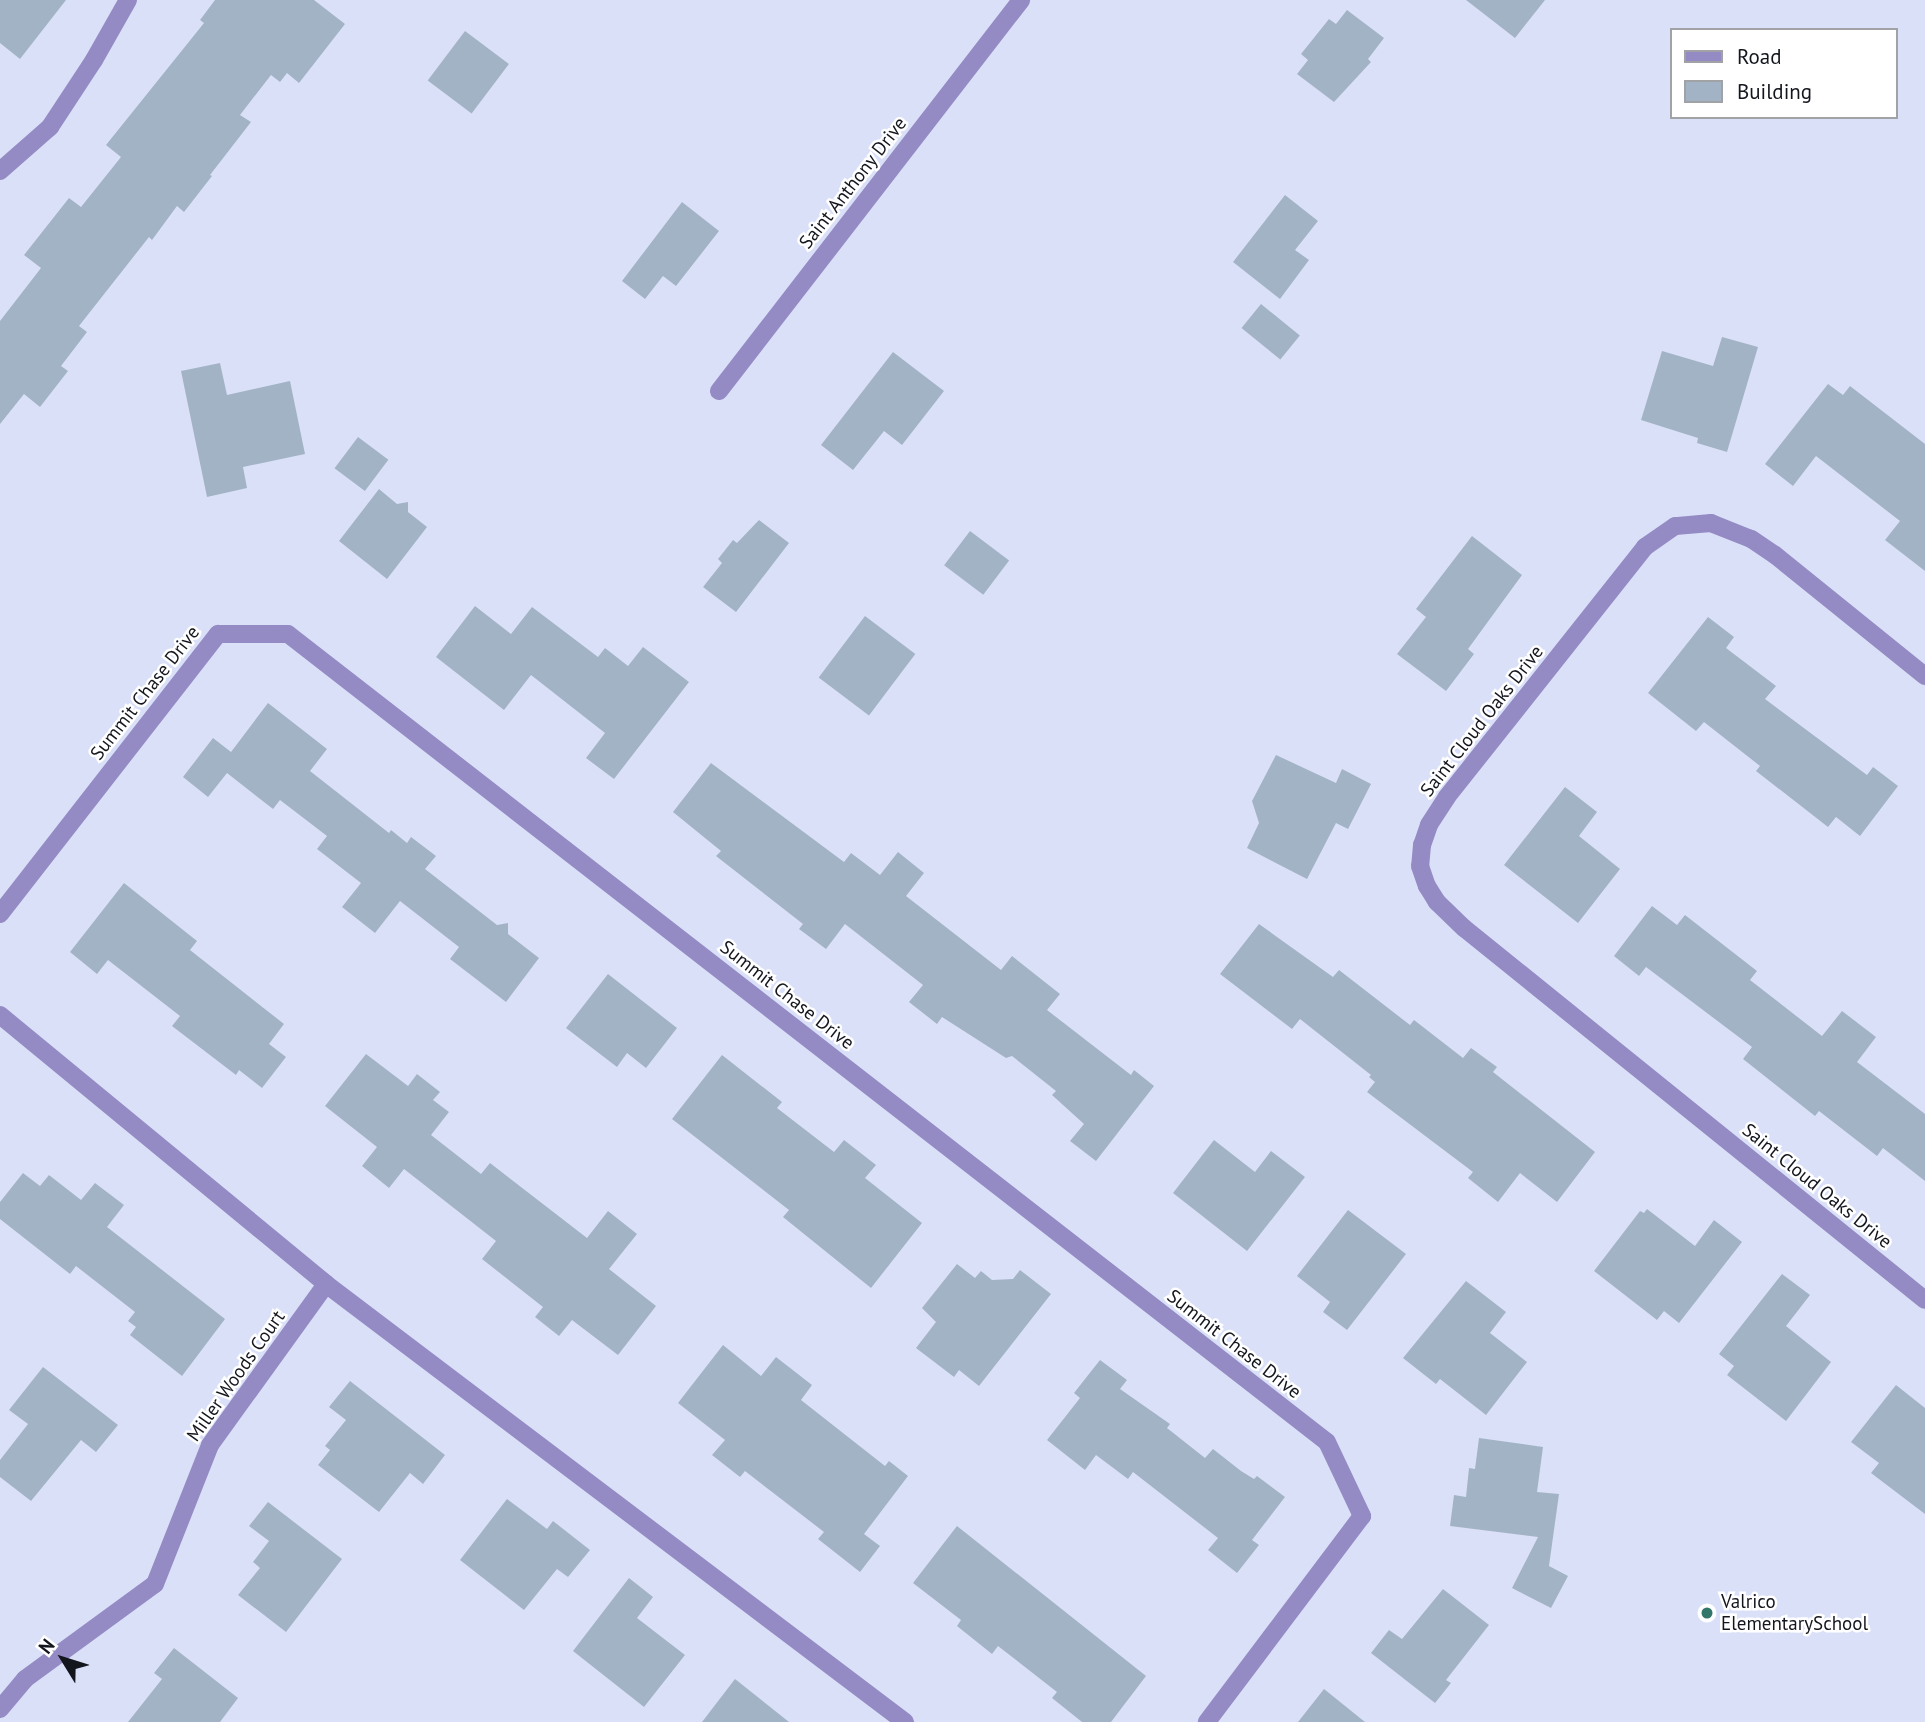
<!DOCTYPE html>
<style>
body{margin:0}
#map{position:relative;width:1925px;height:1722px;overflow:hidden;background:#dae0f8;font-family:"PT Sans",sans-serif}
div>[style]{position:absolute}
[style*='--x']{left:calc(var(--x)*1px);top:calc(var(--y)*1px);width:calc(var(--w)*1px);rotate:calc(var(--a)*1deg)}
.building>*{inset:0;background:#a3b3c6;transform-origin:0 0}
.minor>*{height:18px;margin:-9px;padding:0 9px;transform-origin:9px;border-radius:9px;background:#948ac4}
.dots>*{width:19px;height:19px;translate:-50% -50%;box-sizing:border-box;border:4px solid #fff;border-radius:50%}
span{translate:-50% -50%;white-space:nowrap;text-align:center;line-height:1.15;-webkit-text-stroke:5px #fff;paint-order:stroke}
.street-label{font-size:19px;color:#14161e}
.poi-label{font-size:19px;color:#14161e}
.left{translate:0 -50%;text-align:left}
.legend{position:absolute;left:1670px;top:28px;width:228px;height:91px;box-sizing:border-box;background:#fff;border:2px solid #a1a2a5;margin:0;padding:9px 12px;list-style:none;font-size:21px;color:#14161e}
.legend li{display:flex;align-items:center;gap:14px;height:35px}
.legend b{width:35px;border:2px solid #a1a2a5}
.north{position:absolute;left:28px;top:1624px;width:70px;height:70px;-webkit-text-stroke:5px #fff;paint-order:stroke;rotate:308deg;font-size:19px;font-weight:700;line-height:28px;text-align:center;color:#14161e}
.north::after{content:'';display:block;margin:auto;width:24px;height:32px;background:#14161e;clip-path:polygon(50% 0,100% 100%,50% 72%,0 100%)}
</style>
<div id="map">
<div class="building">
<i style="clip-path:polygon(0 0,66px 0,20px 59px,0 43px)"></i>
<i style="clip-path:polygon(215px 0,314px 0,345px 24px,299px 83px,287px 73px,280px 82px,271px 75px,240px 115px,251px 122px,210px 175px,212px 176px,184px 212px,177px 206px,152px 240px,149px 237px,79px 326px,87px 332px,61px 366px,68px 371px,40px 407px,24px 394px,0 424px,0 321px,41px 268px,24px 255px,69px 198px,81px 207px,121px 157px,106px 145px,204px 23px,200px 20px)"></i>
<i style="clip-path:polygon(1466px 0,1545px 0,1515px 38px)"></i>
<i style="clip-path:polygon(1347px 10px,1384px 38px,1368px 59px,1371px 62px,1334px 102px,1297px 74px,1308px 60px,1301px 54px,1329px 19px,1336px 24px)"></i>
<i style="left:465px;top:31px;width:55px;height:62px;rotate:37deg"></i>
<i style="clip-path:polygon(1285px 195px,1318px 221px,1295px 250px,1309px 260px,1280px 299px,1233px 262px)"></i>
<i style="clip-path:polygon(682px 202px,719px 231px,676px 286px,663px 276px,645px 299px,622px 281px)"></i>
<i style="left:1261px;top:304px;width:50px;height:31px;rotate:39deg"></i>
<i style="clip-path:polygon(1722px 337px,1758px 347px,1727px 452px,1697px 443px,1698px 438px,1641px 420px,1662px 351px,1713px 366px)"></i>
<i style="clip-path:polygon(893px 352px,944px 391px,902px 445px,884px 431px,853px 470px,821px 445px)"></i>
<i style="clip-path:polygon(220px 363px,227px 395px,290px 381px,305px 454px,243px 467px,247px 488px,207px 497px,181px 371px)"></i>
<i style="clip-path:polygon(1828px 384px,1843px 395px,1850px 386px,1925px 444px,1925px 571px,1885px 540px,1900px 521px,1816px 456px,1793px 486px,1765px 464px)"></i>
<i style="left:358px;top:437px;width:38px;height:39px;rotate:37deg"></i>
<i style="clip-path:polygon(379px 489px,397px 504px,408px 502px,408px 512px,427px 527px,387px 579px,339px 541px)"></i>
<i style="clip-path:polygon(759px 520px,789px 543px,736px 612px,703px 587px,722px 563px,718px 559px,733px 540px,737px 543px)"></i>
<i style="left:970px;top:531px;width:49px;height:43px;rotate:37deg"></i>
<i style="clip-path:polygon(1472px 536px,1522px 575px,1468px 649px,1474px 654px,1446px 691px,1397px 654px,1426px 617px,1416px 609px)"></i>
<i style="clip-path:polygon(475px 606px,511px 634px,532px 607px,598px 657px,605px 648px,628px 666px,643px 647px,689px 682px,614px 779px,586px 758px,605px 733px,531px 675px,504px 710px,436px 657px)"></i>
<i style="left:865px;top:616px;width:63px;height:77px;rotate:37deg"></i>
<i style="clip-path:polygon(1708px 617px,1734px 637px,1726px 648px,1776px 686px,1765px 699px,1867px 775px,1873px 767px,1898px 786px,1860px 836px,1836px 817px,1828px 827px,1756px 771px,1760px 766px,1704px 722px,1696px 731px,1648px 693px)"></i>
<i style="clip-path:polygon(268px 703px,327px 749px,310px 771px,389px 833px,391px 830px,407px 843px,411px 837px,436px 856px,425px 869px,497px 925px,508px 923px,508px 934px,539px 958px,506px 1002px,450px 959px,459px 947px,400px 901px,375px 933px,342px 907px,361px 883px,317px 849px,327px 836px,280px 800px,273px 809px,227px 773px,208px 797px,183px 777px,213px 738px,231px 752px)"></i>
<i style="clip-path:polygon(1276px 755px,1336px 783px,1342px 769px,1371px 784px,1348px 829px,1336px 823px,1307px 879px,1247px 848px,1259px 823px,1252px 801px)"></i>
<i style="clip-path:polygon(711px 763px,844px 862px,851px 853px,880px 875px,898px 852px,924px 873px,906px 896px,1001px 970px,1012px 956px,1060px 994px,1047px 1010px,1131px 1075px,1134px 1070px,1154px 1086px,1096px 1161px,1070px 1141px,1084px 1124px,1052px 1095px,1056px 1091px,1012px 1056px,1006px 1058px,942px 1017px,937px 1024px,909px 1002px,923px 985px,845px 924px,826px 949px,799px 929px,803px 924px,716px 856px,721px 851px,673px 812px)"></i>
<i style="clip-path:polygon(1565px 787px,1597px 812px,1579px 836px,1620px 869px,1578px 923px,1504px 865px)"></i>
<i style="clip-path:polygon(124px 883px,197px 941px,190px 950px,284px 1024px,269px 1044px,286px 1057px,262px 1088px,239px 1070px,236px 1075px,172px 1026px,180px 1016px,108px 960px,97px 974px,70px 952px)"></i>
<i style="clip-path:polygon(1652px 906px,1677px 925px,1685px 915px,1757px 971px,1750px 980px,1822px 1036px,1842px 1011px,1876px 1037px,1857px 1062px,1925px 1114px,1925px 1181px,1883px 1148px,1877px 1156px,1819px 1111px,1815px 1116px,1743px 1059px,1752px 1047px,1646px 967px,1639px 976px,1614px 956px)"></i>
<i style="clip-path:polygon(1259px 924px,1333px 977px,1339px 970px,1410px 1025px,1414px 1020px,1463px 1058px,1471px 1048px,1497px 1067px,1493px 1072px,1595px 1152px,1557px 1202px,1520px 1173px,1498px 1202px,1468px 1178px,1473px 1172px,1367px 1092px,1375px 1082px,1369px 1077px,1371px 1075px,1300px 1019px,1292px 1029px,1220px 974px)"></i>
<i style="clip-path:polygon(608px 974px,677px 1028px,646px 1068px,627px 1053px,617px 1067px,566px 1028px)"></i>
<i style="clip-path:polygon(366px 1054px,408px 1086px,417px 1074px,440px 1092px,433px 1100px,449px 1112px,431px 1135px,481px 1174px,490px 1163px,587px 1238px,608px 1211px,637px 1234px,609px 1269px,656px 1306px,618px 1355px,572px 1320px,559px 1336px,535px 1317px,543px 1307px,482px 1259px,496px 1241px,404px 1169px,389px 1188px,362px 1166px,377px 1147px,325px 1106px)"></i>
<i style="clip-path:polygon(722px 1055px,782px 1102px,777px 1108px,834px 1152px,844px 1140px,876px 1165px,865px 1178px,922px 1223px,871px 1288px,783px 1217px,789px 1210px,672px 1119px)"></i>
<i style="clip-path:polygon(1214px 1140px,1255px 1172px,1271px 1151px,1305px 1177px,1247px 1251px,1173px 1193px)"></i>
<i style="clip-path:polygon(23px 1173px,40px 1186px,49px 1175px,81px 1200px,95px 1183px,124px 1205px,107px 1227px,225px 1319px,182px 1376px,130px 1335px,136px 1327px,128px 1321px,135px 1312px,76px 1266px,70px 1274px,0 1219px,0 1202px)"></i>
<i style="clip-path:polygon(1647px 1209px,1695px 1246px,1714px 1220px,1742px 1242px,1679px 1323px,1664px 1311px,1657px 1320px,1594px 1271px,1640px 1211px,1644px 1213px)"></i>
<i style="clip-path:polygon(1348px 1210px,1406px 1254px,1347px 1330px,1323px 1312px,1330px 1302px,1297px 1276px)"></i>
<i style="clip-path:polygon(957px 1264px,975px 1278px,981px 1271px,992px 1280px,1013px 1279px,1020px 1270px,1051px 1294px,979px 1386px,959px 1370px,954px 1377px,916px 1348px,936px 1322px,922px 1308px)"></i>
<i style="clip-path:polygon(1782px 1274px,1810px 1295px,1786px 1326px,1831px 1362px,1786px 1421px,1727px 1375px,1734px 1366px,1719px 1354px)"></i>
<i style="clip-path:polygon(1466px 1281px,1506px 1312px,1490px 1333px,1527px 1362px,1486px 1415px,1440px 1379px,1436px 1384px,1403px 1358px)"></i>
<i style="clip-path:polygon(723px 1345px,761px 1376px,776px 1357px,812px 1385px,801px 1400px,885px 1466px,889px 1461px,908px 1476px,864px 1534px,880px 1546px,860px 1572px,818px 1539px,824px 1532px,745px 1471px,740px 1477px,712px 1455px,725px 1440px,678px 1403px)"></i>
<i style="clip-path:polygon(1100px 1360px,1127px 1380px,1120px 1389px,1170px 1424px,1167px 1428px,1205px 1458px,1213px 1449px,1241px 1471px,1254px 1479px,1257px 1476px,1285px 1497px,1252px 1540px,1259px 1545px,1237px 1573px,1208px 1550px,1218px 1538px,1133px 1472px,1128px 1479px,1096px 1455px,1085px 1470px,1047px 1440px,1080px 1398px,1074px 1393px)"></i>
<i style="clip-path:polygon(43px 1367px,118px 1425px,96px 1452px,81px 1440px,31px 1501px,0 1477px,0 1460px,28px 1424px,9px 1410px)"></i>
<i style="clip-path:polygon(350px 1381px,445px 1455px,423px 1484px,410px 1473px,379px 1512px,318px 1465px,330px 1450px,325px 1446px,346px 1420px,329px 1407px)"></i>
<i style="clip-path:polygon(1896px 1385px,1925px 1408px,1925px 1514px,1871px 1473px,1879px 1463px,1851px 1442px)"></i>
<i style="clip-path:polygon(1479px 1438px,1543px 1447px,1537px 1492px,1559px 1494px,1549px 1566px,1568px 1576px,1551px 1608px,1512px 1588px,1538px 1537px,1450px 1526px,1454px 1495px,1466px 1497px,1469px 1468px,1475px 1469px)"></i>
<i style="clip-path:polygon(507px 1499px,547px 1529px,553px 1521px,590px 1550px,568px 1577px,557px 1569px,524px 1610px,460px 1560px)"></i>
<i style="clip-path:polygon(268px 1502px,342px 1559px,286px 1632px,238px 1595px,260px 1568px,253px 1562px,269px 1541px,249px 1526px)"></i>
<i style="clip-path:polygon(957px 1526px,1146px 1676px,1111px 1722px,1082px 1722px,1052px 1698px,1057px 1692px,998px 1646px,992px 1654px,957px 1626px,961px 1620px,913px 1583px)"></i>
<i style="clip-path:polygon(629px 1578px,653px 1597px,637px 1618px,685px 1655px,644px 1707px,573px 1651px)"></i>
<i style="clip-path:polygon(1443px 1589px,1489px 1625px,1446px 1680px,1451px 1683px,1435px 1703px,1371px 1653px,1389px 1630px,1402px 1639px)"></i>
<i style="clip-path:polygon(174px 1648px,238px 1698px,220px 1722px,128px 1722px,162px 1679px,154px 1673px)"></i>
<i style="clip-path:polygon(735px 1679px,789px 1722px,702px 1722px)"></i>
<i style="clip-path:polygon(1324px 1689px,1365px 1722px,1298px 1722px)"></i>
</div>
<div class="minor">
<i style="--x:0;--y:171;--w:67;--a:-41.3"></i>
<i style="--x:50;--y:127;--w:80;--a:-56.7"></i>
<i style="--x:94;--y:60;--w:69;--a:-60.5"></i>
<i style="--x:719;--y:391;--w:494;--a:-52.3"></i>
<i style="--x:1925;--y:676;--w:193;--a:-141.1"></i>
<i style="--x:1775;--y:555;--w:29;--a:-146"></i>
<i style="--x:1751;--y:539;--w:43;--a:-158.2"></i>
<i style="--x:1711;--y:523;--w:36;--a:175"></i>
<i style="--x:1675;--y:526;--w:37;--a:145"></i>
<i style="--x:1645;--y:547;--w:319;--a:128.4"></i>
<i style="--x:1447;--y:797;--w:33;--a:123"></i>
<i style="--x:1429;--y:825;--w:21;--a:109"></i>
<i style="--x:1422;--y:845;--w:21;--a:95"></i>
<i style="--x:1420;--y:866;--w:21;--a:71"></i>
<i style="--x:1427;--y:886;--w:19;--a:58"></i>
<i style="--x:1437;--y:902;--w:37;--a:44"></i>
<i style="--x:1464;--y:928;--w:592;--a:38.9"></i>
<i style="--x:0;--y:914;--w:355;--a:-52.1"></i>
<i style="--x:218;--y:634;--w:70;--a:0"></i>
<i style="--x:288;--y:634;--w:1316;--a:37.87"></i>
<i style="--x:1327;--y:1442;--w:82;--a:64.7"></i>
<i style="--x:1362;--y:1516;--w:258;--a:127"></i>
<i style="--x:0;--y:1015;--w:423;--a:39.5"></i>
<i style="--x:326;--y:1284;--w:726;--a:37.11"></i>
<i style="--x:0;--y:1709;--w:39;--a:-50"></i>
<i style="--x:25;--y:1679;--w:161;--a:-36.2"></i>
<i style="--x:155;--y:1584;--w:149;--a:-68.4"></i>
<i style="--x:210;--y:1445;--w:198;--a:-54.2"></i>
</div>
<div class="dots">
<i style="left:1707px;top:1613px;background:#327669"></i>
</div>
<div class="street-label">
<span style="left:853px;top:183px;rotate:-52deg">Saint Anthony Drive</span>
<span style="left:145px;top:693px;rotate:-52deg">Summit Chase Drive</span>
<span style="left:1482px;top:721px;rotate:-52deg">Saint Cloud Oaks Drive</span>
<span style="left:787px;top:995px;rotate:38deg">Summit Chase Drive</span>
<span style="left:1817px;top:1186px;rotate:39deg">Saint Cloud Oaks Drive</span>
<span style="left:1234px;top:1344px;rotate:38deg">Summit Chase Drive</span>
<span style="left:236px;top:1376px;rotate:-55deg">Miller Woods Court</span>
</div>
<div class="poi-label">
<span class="left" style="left:1721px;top:1613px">Valrico<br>ElementarySchool</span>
</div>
<ul class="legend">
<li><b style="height:9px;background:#948ac4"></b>Road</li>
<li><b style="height:19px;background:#a3b3c6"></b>Building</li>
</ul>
<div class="north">N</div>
</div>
